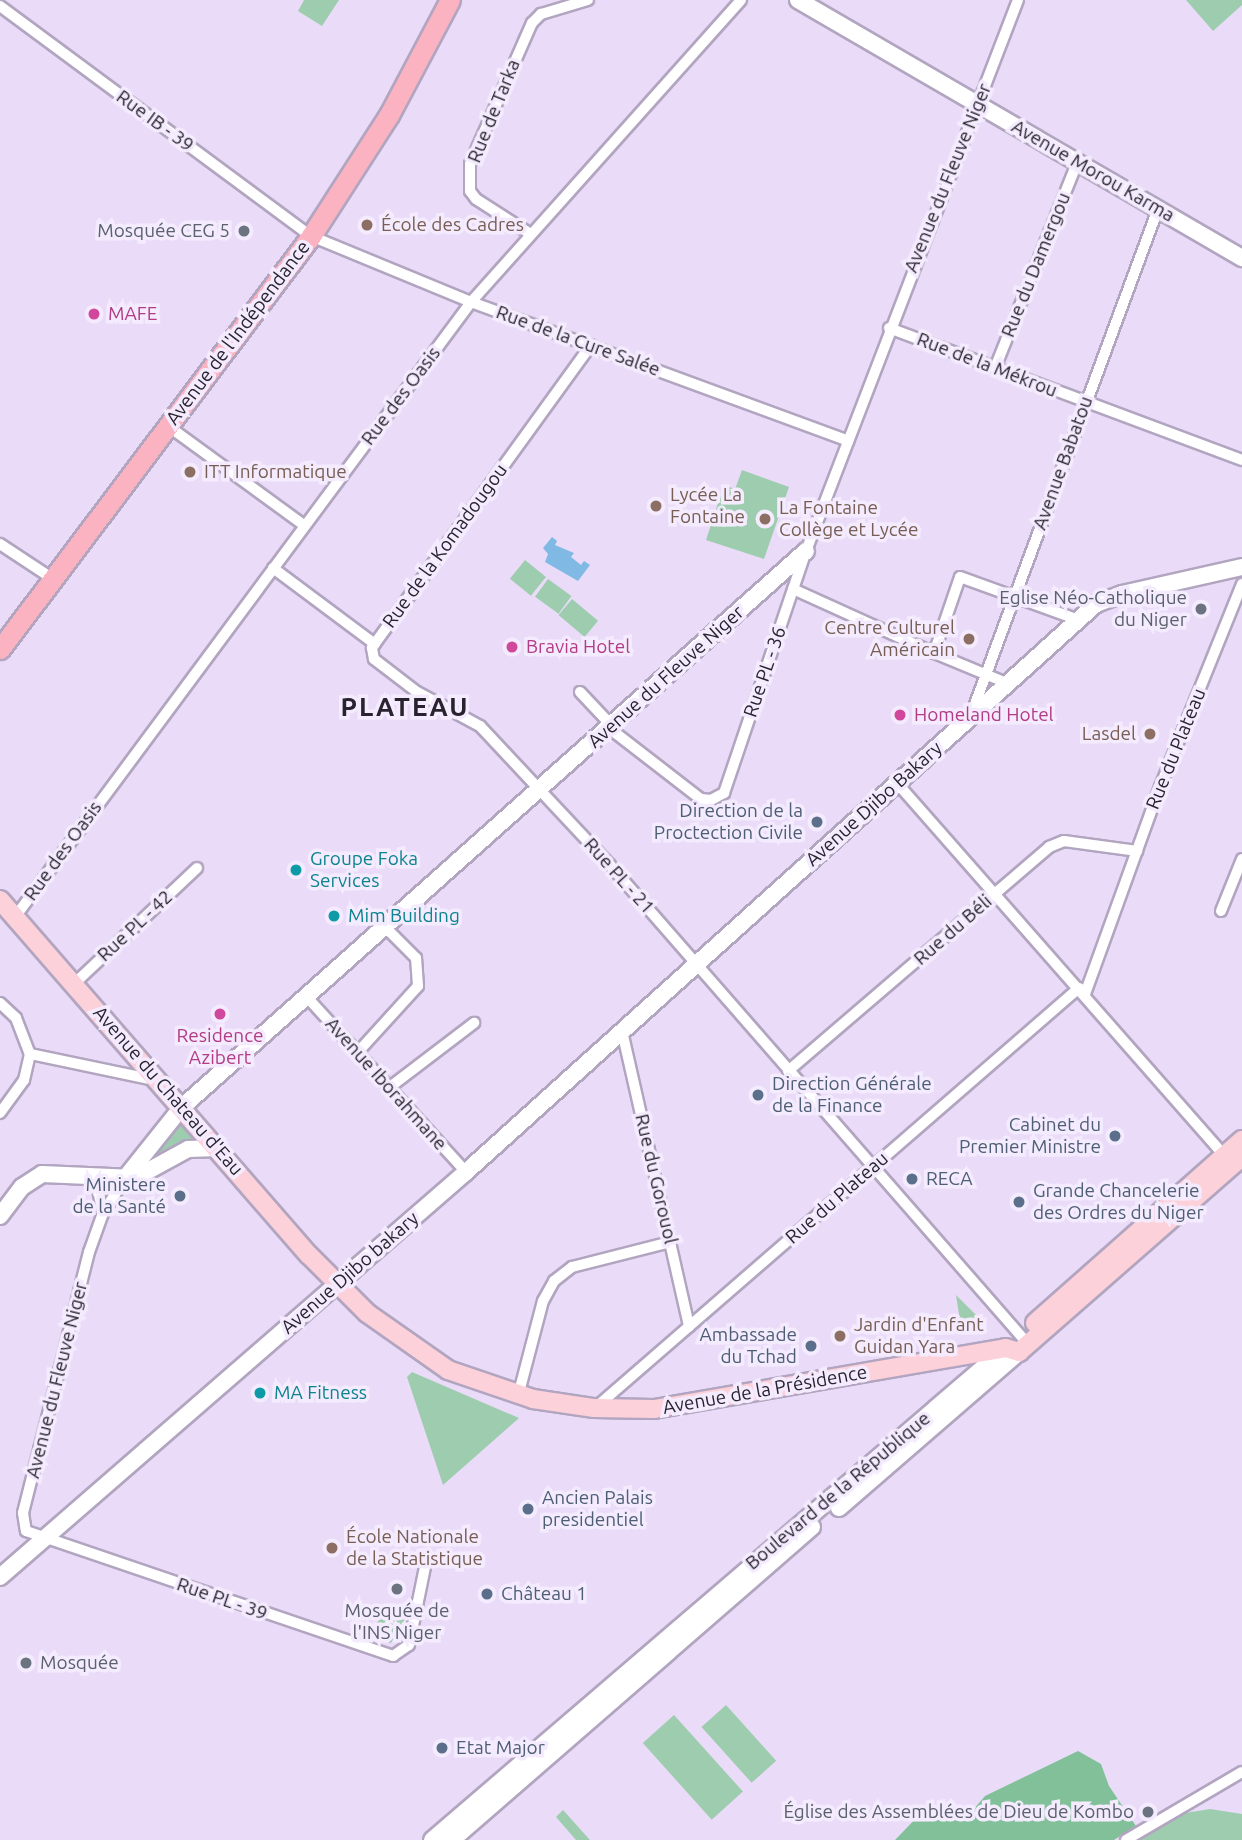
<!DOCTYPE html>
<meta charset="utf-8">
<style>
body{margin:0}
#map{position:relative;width:1242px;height:1840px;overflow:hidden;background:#eadcf9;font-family:Ubuntu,sans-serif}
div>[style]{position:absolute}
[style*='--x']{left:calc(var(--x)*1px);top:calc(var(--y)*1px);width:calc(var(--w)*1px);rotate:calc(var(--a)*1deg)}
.green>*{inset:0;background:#9dcdae;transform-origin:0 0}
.forest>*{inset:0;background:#81c099}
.water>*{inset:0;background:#80b9e4}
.roads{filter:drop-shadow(2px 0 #b2a5c0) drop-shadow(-2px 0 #b2a5c0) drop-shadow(0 2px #b2a5c0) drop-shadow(0 -2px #b2a5c0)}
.street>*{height:10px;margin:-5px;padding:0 5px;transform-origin:5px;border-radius:5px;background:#fff}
.secondary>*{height:16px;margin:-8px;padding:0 8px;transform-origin:8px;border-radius:8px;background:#fff}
.primary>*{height:18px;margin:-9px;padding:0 9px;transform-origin:9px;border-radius:9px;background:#fdd1da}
.highway>*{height:19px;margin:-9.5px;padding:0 9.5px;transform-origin:9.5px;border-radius:9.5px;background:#fbb3c2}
.dots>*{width:19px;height:19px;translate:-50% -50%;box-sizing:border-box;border:4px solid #f4ecfe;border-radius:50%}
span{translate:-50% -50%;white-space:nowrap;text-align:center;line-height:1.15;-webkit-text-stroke:7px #f4ecfe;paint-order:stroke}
.street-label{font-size:19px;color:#28232e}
.education-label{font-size:19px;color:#785e54}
.left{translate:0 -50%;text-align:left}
.right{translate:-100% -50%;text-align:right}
.worship-label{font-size:19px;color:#5b616d}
.hotel-label{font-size:19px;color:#b23c85}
.service-label{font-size:19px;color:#4e5e75}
.culture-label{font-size:19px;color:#0d838f}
.district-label{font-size:26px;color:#28232e;font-weight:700;letter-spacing:2px}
</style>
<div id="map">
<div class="green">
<i style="clip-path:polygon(304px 0,339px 0,322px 26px,298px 11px)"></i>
<i style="clip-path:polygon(1186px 0,1242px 0,1242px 5px,1213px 31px)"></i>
<i style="clip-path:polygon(742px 470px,789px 487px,764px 559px,706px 540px,724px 485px,735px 489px)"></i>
<i style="left:525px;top:560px;width:27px;height:24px;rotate:39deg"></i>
<i style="left:548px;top:579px;width:29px;height:22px;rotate:36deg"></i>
<i style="left:572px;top:599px;width:34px;height:21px;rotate:40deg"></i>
<i style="clip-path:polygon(181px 1122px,198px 1142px,140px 1174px,160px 1143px)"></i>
<i style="clip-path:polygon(956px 1295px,982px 1321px,981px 1325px,961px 1327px)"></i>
<i style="clip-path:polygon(412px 1372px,519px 1418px,443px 1485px,407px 1377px)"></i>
<i style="clip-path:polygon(415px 1601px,391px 1643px,364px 1635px,397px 1603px,400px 1606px)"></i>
<i style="left:726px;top:1705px;width:75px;height:33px;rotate:48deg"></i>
<i style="left:674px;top:1715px;width:103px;height:42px;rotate:48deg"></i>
<i style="clip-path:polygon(1210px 1809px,1242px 1814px,1242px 1840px,1137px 1840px,1185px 1813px)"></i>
<i style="clip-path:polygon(563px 1810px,590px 1840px,576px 1840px,556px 1817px)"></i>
</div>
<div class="forest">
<i style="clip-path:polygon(1078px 1751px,1101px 1764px,1109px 1786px,1136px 1826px,1114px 1840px,895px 1840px,923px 1811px,954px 1817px,973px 1810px,985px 1796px)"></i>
</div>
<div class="water">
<i style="clip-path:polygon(552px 537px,557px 541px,555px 545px,574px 553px,571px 557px,581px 565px,584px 561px,590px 565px,578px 581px,545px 562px,548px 554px,543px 548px)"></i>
</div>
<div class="roads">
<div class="street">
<i style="--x:0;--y:6;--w:387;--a:36.5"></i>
<i style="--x:311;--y:236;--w:173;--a:22.4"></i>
<i style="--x:471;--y:302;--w:402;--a:20.2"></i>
<i style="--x:529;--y:233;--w:63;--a:-147.3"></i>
<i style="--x:476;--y:199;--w:10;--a:-127"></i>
<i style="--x:470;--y:191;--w:27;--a:-90"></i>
<i style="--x:470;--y:164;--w:154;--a:-66.3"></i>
<i style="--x:532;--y:23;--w:13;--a:-45"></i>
<i style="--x:541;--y:14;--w:49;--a:-16.6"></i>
<i style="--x:889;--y:328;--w:377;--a:20.5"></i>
<i style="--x:591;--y:345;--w:374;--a:125.9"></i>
<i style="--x:372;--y:648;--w:11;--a:80"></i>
<i style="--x:374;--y:659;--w:54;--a:37.5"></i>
<i style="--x:417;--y:692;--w:72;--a:28.4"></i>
<i style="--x:480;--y:726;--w:190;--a:46.9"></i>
<i style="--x:610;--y:865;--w:636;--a:48.89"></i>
<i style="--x:995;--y:368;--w:223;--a:-68.2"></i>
<i style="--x:168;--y:426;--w:168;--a:36.1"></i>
<i style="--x:0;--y:544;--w:64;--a:33.4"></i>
<i style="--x:273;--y:568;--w:127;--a:36.7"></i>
<i style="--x:793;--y:589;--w:155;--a:24.4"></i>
<i style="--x:1009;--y:684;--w:81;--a:-157.5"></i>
<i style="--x:934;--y:653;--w:80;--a:-71.1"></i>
<i style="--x:960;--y:577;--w:127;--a:19.9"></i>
<i style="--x:580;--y:692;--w:47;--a:46.7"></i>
<i style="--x:971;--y:715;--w:539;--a:-69.72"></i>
<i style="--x:609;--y:728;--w:116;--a:37.7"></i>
<i style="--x:701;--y:799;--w:10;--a:6"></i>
<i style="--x:711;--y:800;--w:15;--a:-28"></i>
<i style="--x:724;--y:793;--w:256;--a:-71.3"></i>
<i style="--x:806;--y:551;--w:590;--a:-68.96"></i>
<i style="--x:897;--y:783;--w:500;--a:48.7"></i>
<i style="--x:1221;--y:911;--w:56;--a:-68"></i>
<i style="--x:15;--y:917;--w:766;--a:-53.44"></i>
<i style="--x:471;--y:302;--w:405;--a:-48.2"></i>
<i style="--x:74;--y:984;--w:169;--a:-43.3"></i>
<i style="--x:1085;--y:994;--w:220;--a:-70.1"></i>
<i style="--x:1160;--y:787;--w:219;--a:-68"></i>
<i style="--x:306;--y:996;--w:238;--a:47.7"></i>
<i style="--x:0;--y:1003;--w:22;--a:43"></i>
<i style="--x:16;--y:1018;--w:39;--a:69"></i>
<i style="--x:30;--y:1054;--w:27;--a:103"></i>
<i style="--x:24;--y:1080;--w:41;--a:126"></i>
<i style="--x:622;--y:1031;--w:303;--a:77.2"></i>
<i style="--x:358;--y:1052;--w:89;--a:-47.7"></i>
<i style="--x:418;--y:986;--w:28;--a:-94"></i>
<i style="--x:416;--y:958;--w:42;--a:-135"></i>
<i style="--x:30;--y:1054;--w:127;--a:11.8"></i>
<i style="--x:788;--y:1071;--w:344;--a:-40.6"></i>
<i style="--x:1049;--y:847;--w:16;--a:-22"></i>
<i style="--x:1064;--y:841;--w:74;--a:7.8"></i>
<i style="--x:390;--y:1087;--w:106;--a:-37.3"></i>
<i style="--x:126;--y:1177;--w:43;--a:122.6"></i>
<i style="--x:103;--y:1213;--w:41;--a:109.7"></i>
<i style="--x:89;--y:1252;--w:269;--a:104.2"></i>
<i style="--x:23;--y:1513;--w:18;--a:81"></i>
<i style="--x:26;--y:1531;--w:388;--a:18.8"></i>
<i style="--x:393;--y:1656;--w:19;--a:-35"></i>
<i style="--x:409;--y:1645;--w:85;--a:-78.4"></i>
<i style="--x:86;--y:1178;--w:17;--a:45"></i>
<i style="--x:98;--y:1190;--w:24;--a:78"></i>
<i style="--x:518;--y:1396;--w:98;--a:-75.3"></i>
<i style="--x:543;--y:1301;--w:23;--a:-61"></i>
<i style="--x:554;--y:1281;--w:23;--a:-38"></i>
<i style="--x:572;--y:1267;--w:101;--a:-14.3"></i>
<i style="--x:595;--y:1408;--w:641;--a:-40.95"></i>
<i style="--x:1126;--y:1840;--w:134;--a:-30.4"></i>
</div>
<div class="secondary">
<i style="--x:798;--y:0;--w:514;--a:30.16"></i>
<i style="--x:126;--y:1177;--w:88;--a:-51.4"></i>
<i style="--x:181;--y:1108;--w:837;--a:-41.71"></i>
<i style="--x:0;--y:1216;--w:36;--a:-53"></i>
<i style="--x:22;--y:1187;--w:24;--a:-33"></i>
<i style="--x:42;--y:1174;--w:93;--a:2.5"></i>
<i style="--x:135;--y:1178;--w:60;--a:-28.7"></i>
<i style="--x:188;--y:1149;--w:30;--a:-2"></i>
<i style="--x:839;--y:1508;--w:238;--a:-40.9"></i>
<i style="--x:0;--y:1577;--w:617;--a:-40.99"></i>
<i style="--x:466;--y:1172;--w:848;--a:-42.04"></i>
<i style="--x:1096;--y:604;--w:28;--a:-21"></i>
<i style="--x:1122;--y:594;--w:123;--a:-12.7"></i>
<i style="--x:432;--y:1840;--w:756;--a:-40.6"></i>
<i style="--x:452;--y:1840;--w:477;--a:-41"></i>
</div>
<div class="primary">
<i style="--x:0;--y:900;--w:471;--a:49"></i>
<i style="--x:309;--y:1255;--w:82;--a:45"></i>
<i style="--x:367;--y:1313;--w:99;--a:35.1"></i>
<i style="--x:448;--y:1370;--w:90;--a:18.8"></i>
<i style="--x:533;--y:1399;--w:62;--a:8.4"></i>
<i style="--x:594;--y:1408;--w:60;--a:1"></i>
<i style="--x:654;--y:1409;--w:357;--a:-9.8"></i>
<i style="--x:1006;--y:1348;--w:14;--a:17"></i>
<i style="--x:1019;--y:1352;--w:296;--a:-41.2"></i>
<i style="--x:1035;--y:1323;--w:276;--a:-41.5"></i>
</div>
<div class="highway">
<i style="--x:0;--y:649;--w:517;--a:-53.02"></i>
<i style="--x:311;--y:236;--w:144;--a:-57.2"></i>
<i style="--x:389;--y:115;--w:130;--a:-62.1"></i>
</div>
</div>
<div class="dots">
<i style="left:367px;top:225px;background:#8d6e63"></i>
<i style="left:244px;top:231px;background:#6b7280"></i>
<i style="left:94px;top:314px;background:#d1479c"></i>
<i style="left:190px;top:472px;background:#8d6e63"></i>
<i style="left:656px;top:506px;background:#8d6e63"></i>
<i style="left:765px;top:519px;background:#8d6e63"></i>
<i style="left:1201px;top:609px;background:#6b7280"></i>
<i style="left:969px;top:639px;background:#8d6e63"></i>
<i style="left:512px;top:647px;background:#d1479c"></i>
<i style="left:900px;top:715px;background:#d1479c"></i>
<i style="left:1150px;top:734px;background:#8d6e63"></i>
<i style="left:817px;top:822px;background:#5c6f8a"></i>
<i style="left:296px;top:870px;background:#0f9aa8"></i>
<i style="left:334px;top:916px;background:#0f9aa8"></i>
<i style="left:220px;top:1014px;background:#d1479c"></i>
<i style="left:758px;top:1095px;background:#5c6f8a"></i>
<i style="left:1115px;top:1136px;background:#5c6f8a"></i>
<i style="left:912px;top:1179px;background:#5c6f8a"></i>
<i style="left:180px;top:1196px;background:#5c6f8a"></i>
<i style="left:1019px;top:1202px;background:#5c6f8a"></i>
<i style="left:840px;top:1336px;background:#8d6e63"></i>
<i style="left:811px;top:1346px;background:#5c6f8a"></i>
<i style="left:260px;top:1393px;background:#0f9aa8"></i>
<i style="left:528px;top:1509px;background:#5c6f8a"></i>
<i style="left:332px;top:1548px;background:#8d6e63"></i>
<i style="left:397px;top:1589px;background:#6b7280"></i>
<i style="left:487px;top:1594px;background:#5c6f8a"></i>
<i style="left:26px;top:1663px;background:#6b7280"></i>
<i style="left:442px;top:1748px;background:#5c6f8a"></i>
<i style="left:1148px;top:1812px;background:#6b7280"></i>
</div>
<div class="street-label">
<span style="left:494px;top:111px;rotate:-68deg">Rue de Tarka</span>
<span style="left:155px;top:121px;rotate:36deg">Rue IB - 39</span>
<span style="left:1093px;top:171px;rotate:30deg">Avenue Morou Karma</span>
<span style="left:948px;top:178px;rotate:-68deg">Avenue du Fleuve Niger</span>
<span style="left:1036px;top:265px;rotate:-68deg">Rue du Damergou</span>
<span style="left:238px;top:333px;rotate:-53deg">Avenue de l'Indépendance</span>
<span style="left:578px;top:341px;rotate:20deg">Rue de la Cure Salée</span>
<span style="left:987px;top:365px;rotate:21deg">Rue de la Mékrou</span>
<span style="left:401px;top:396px;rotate:-53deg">Rue des Oasis</span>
<span style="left:1063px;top:463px;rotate:-70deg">Avenue Babatou</span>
<span style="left:445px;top:546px;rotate:-54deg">Rue de la Komadougou</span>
<span style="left:765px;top:672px;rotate:-71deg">Rue PL - 36</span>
<span style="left:666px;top:677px;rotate:-42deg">Avenue du Fleuve Niger</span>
<span style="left:1176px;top:749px;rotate:-68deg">Rue du Plateau</span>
<span style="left:874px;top:804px;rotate:-42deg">Avenue Djibo Bakary</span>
<span style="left:63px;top:851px;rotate:-54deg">Rue des Oasis</span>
<span style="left:619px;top:876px;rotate:48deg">Rue PL - 21</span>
<span style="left:135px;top:926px;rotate:-43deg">Rue PL - 42</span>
<span style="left:953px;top:930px;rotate:-41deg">Rue du Béli</span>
<span style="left:386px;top:1084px;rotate:48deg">Avenue Iborahmane</span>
<span style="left:168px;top:1091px;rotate:49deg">Avenue du Chateau d'Eau</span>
<span style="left:656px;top:1179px;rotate:77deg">Rue du Gorouol</span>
<span style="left:837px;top:1198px;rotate:-41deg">Rue du Plateau</span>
<span style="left:350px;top:1273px;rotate:-41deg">Avenue Djibo bakary</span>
<span style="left:57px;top:1380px;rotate:-76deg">Avenue du Fleuve Niger</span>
<span style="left:765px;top:1390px;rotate:-10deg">Avenue de la Présidence</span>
<span style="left:838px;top:1491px;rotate:-40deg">Boulevard de la République</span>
<span style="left:222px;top:1599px;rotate:19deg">Rue PL - 39</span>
</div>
<div class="education-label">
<span class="left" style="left:381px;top:225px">École des Cadres</span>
<span class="left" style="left:204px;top:472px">ITT Informatique</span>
<span class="left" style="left:670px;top:506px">Lycée La<br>Fontaine</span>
<span class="left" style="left:779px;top:519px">La Fontaine<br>Collège et Lycée</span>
<span class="right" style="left:955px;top:639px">Centre Culturel<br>Américain</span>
<span class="right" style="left:1136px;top:734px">Lasdel</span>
<span class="left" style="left:854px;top:1336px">Jardin d'Enfant<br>Guidan Yara</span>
<span class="left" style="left:346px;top:1548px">École Nationale<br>de la Statistique</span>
</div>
<div class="worship-label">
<span class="right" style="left:230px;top:231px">Mosquée CEG 5</span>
<span class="right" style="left:1187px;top:609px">Eglise Néo-Catholique<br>du Niger</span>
<span style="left:397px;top:1622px">Mosquée de<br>l'INS Niger</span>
<span class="left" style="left:40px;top:1663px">Mosquée</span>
<span class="right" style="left:1134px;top:1812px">Église des Assemblées de Dieu de Kombo</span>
</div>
<div class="hotel-label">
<span class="left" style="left:108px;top:314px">MAFE</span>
<span class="left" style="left:526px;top:647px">Bravia Hotel</span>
<span class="left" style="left:914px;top:715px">Homeland Hotel</span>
<span style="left:220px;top:1047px">Residence<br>Azibert</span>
</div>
<div class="service-label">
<span class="right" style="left:803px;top:822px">Direction de la<br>Proctection Civile</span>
<span class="left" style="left:772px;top:1095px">Direction Générale<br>de la Finance</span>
<span class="right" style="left:1101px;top:1136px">Cabinet du<br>Premier Ministre</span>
<span class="left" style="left:926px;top:1179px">RECA</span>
<span class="right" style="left:166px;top:1196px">Ministere<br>de la Santé</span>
<span class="left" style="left:1033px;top:1202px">Grande Chancelerie<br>des Ordres du Niger</span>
<span class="right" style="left:797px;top:1346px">Ambassade<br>du Tchad</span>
<span class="left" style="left:542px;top:1509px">Ancien Palais<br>presidentiel</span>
<span class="left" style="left:501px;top:1594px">Château 1</span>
<span class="left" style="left:456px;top:1748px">Etat Major</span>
</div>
<div class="culture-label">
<span class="left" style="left:310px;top:870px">Groupe Foka<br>Services</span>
<span class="left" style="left:348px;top:916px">Mim Building</span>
<span class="left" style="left:274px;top:1393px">MA Fitness</span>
</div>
<div class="district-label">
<span style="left:405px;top:707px">PLATEAU</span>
</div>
</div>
